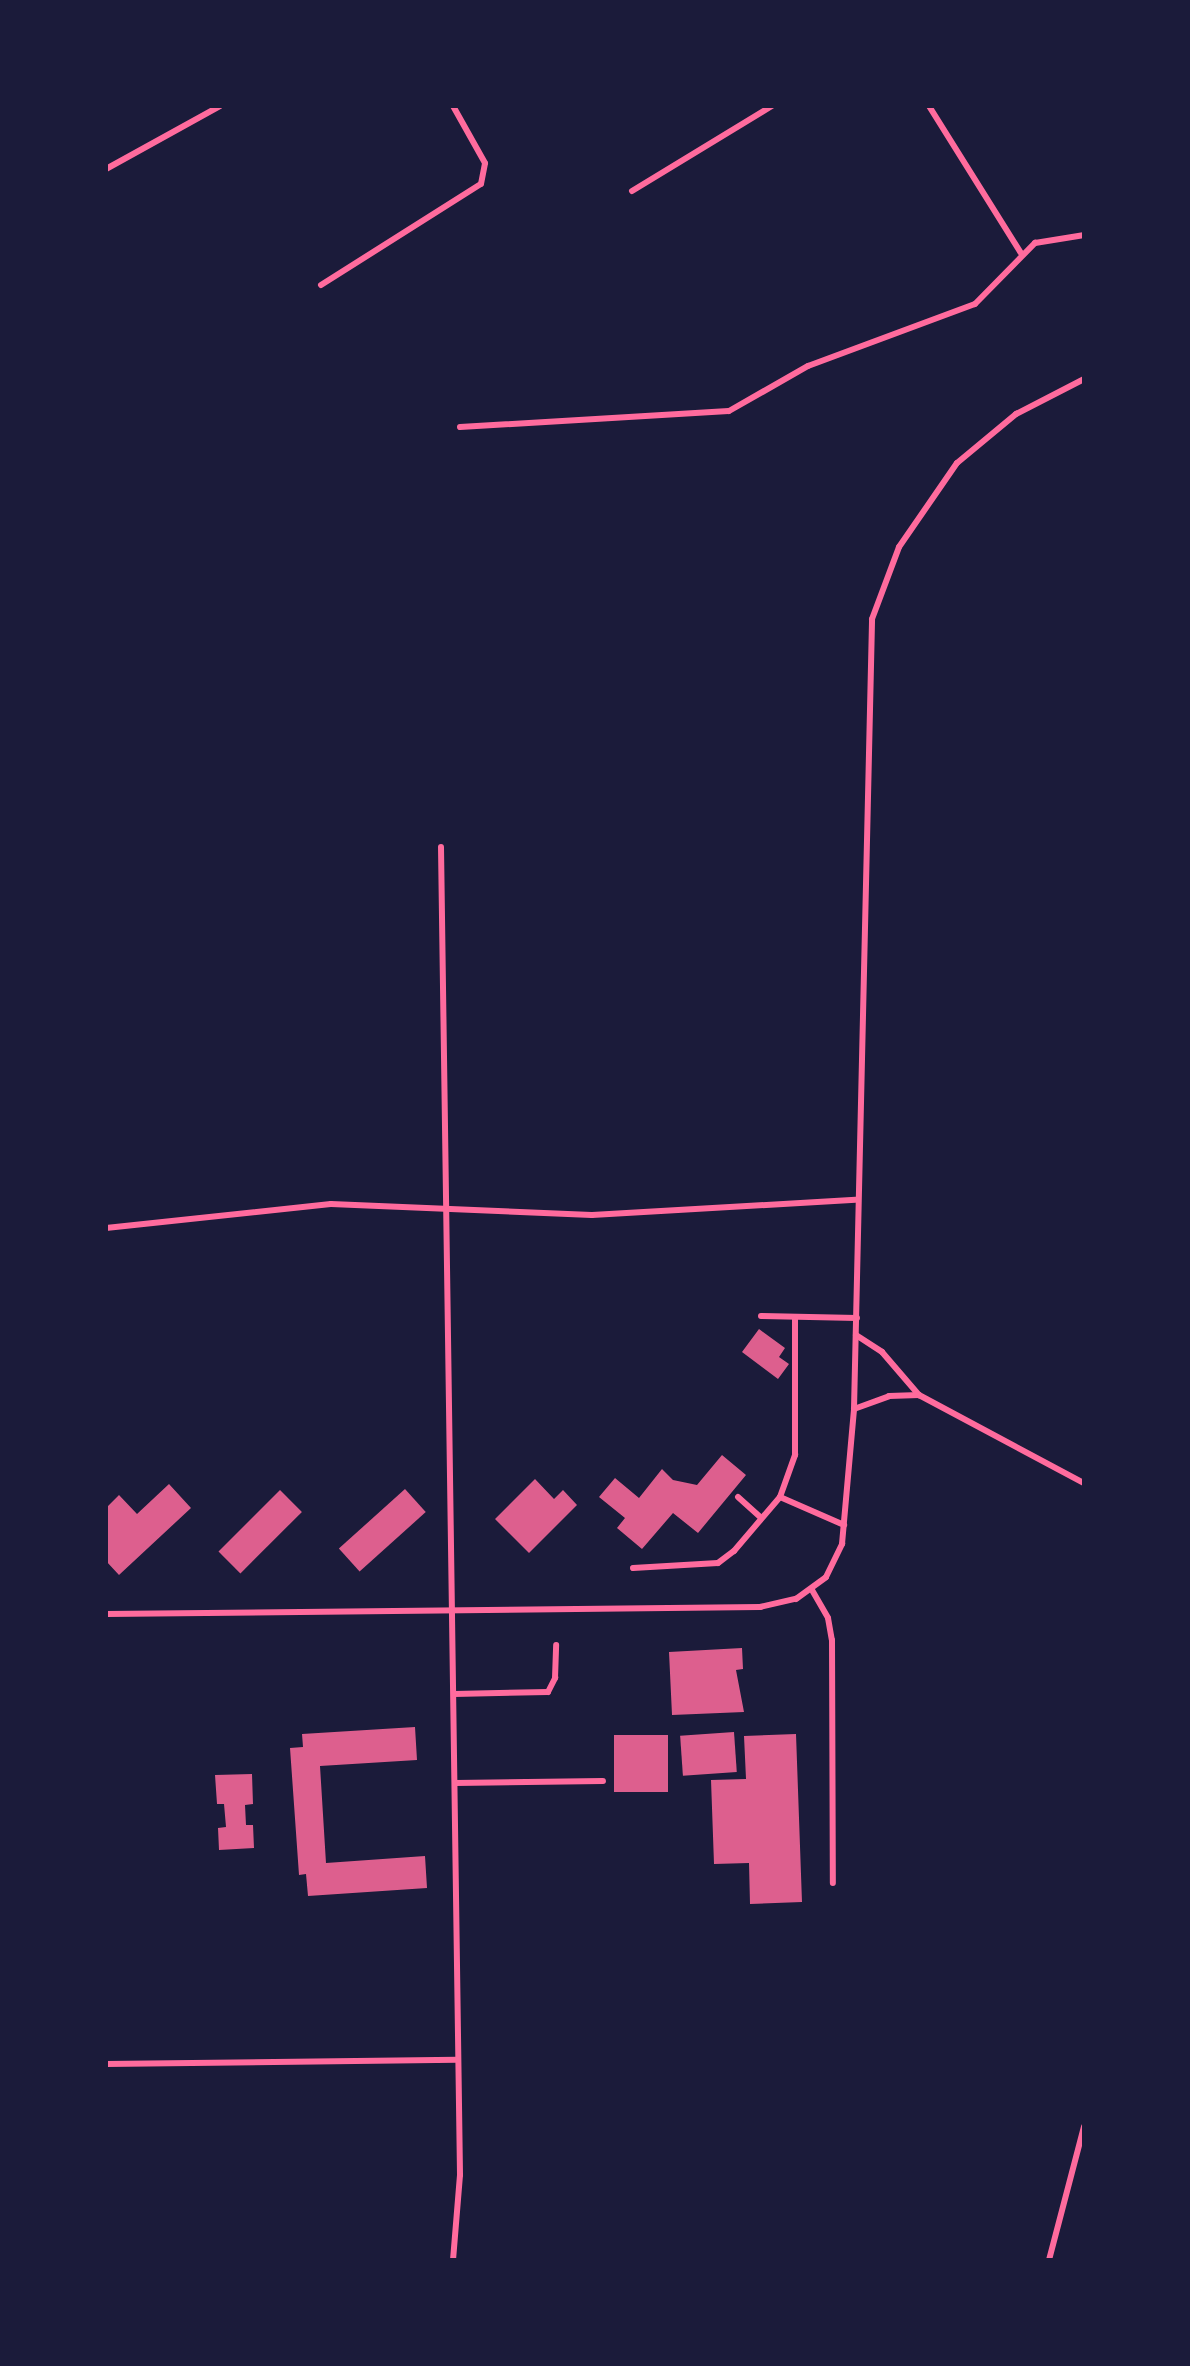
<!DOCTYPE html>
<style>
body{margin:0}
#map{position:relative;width:1190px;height:2366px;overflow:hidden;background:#1b1b3a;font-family:Mulish,sans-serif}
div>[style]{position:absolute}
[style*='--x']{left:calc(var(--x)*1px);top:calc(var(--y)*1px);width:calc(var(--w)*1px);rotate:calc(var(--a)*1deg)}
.building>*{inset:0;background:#dd5f8e;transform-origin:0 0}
.service>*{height:6px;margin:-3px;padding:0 3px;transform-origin:3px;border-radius:3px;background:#ff6b9d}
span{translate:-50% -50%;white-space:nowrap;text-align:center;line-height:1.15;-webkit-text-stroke:8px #1b1b3a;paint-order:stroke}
.frame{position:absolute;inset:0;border:108px solid #1b1b3a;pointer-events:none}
</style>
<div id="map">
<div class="building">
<i style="clip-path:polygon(759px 1329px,785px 1348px,779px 1357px,789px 1364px,778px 1379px,742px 1352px)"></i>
<i style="clip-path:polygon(722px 1455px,746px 1475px,698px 1533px,673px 1513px,642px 1549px,617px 1528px,625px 1518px,599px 1497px,615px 1478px,639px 1498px,662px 1469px,673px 1480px,697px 1485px)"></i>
<i style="clip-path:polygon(535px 1479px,554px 1499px,563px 1490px,577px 1505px,529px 1553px,495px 1519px)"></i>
<i style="clip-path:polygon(169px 1484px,191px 1508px,119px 1575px,106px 1561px,106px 1508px,119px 1495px,137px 1514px)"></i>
<i style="left:405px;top:1489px;width:31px;height:89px;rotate:48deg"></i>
<i style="left:280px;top:1490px;width:31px;height:87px;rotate:45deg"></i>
<i style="clip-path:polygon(742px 1648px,743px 1669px,736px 1670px,744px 1712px,672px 1715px,669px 1652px)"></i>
<i style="clip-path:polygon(415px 1727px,417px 1760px,320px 1766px,326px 1863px,425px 1856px,427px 1888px,308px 1896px,306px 1874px,299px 1875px,290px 1748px,303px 1747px,302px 1734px)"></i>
<i style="left:734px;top:1732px;width:40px;height:54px;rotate:86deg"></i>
<i style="clip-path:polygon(796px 1734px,802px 1902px,750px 1904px,749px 1863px,714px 1864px,711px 1780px,746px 1779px,744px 1736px)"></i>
<i style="left:614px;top:1735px;width:54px;height:57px"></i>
<i style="clip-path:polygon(252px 1774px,253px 1804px,245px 1805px,246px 1825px,253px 1825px,254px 1848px,219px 1850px,218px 1828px,226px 1827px,224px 1804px,217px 1804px,215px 1775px)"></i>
</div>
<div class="service">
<i style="--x:929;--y:106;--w:173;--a:58"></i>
<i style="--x:106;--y:169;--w:130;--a:-28.9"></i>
<i style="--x:632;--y:191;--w:164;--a:-31.3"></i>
<i style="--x:321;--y:285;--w:189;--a:-32.3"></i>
<i style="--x:481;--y:184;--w:21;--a:-79"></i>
<i style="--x:485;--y:163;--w:65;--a:-119.3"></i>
<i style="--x:460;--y:427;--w:269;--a:-3.4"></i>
<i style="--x:729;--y:411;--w:91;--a:-29.7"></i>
<i style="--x:808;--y:366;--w:178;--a:-20.4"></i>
<i style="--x:975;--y:304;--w:86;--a:-45.5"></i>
<i style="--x:1035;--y:243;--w:50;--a:-9.3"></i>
<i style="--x:441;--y:847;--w:1328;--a:89.18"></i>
<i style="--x:460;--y:2175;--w:85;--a:94.7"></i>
<i style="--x:106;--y:1228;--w:226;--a:-6.1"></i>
<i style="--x:331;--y:1204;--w:261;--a:2.4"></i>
<i style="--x:592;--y:1215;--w:264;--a:-3.3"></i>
<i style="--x:761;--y:1316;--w:96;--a:1.2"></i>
<i style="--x:856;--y:1335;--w:31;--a:33"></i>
<i style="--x:882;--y:1352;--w:57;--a:49.3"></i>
<i style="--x:919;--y:1395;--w:187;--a:28.1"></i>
<i style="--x:854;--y:1409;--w:37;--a:-20"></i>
<i style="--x:889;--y:1396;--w:30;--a:-2"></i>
<i style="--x:738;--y:1497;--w:31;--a:42"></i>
<i style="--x:780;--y:1497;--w:70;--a:23.6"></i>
<i style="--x:633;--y:1568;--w:85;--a:-3.4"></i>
<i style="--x:718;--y:1563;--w:20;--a:-37"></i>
<i style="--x:734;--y:1551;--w:71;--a:-49.6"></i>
<i style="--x:780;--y:1497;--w:45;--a:-70.3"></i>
<i style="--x:795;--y:1455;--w:138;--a:-90"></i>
<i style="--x:812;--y:1590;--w:32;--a:60"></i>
<i style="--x:828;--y:1618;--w:22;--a:80"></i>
<i style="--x:832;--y:1640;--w:243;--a:89.8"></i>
<i style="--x:106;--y:1614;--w:654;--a:-0.61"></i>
<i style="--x:760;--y:1607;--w:37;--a:-13"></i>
<i style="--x:796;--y:1599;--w:37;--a:-36"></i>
<i style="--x:826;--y:1577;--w:37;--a:-64"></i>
<i style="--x:842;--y:1544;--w:136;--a:-84.9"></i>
<i style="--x:854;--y:1409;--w:790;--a:-88.69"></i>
<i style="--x:872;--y:619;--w:77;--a:-69.4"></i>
<i style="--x:899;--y:547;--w:102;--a:-55.4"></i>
<i style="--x:957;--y:463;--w:77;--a:-39.7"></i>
<i style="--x:1016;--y:414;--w:76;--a:-27.2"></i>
<i style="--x:454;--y:1694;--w:94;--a:-1.2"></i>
<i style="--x:548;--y:1692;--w:16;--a:-63"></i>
<i style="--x:555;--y:1678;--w:33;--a:-88"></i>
<i style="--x:455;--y:1783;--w:148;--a:-0.8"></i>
<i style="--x:106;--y:2064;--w:351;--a:-0.7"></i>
<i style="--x:1049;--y:2260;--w:138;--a:-75.3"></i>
</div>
<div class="frame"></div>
</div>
